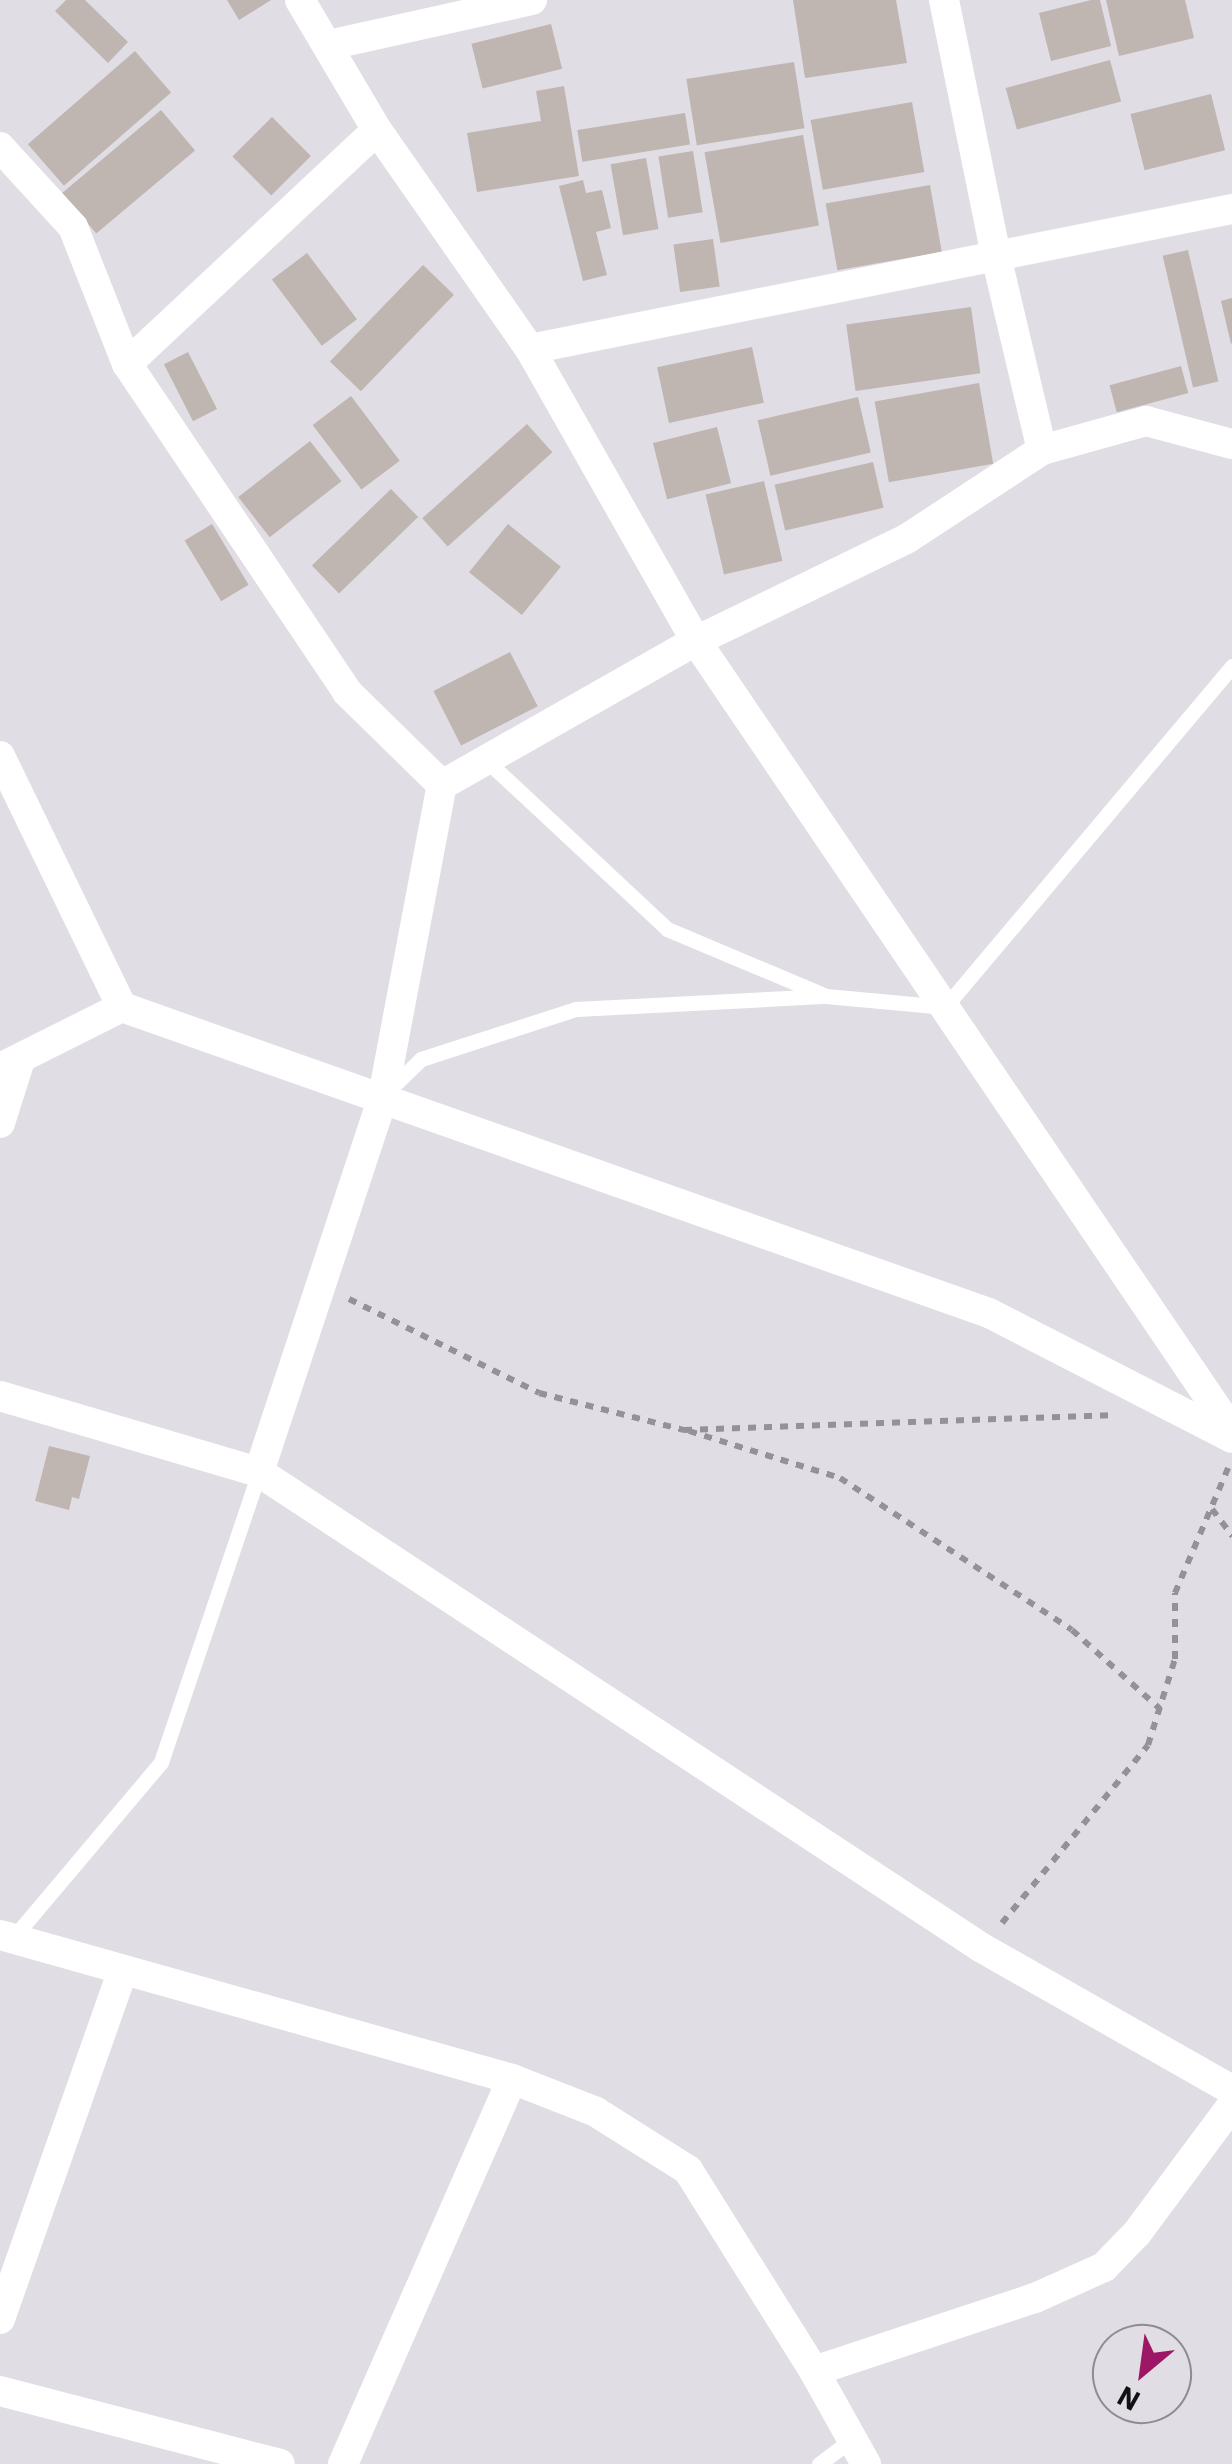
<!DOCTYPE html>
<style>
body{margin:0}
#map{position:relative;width:1232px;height:2464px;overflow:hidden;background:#e1dde5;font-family:"IBM Plex Sans",sans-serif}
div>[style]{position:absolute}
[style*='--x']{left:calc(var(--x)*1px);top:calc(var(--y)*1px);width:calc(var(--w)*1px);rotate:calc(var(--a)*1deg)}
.building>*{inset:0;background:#bfb6b1;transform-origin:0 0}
.path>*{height:6px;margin-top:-3px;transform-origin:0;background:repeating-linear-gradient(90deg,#959198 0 8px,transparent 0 16px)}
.service>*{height:15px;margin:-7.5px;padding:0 7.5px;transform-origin:7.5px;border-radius:7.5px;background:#fff}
.minor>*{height:30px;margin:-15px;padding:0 15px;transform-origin:15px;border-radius:15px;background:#fff}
span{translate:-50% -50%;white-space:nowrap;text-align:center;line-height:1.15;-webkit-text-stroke:8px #e1dde5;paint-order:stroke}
.north{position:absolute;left:1092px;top:2324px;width:100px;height:100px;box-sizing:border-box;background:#e1dde5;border:2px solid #8e8b91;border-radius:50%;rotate:209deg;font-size:28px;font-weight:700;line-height:40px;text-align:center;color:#121013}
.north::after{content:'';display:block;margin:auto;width:35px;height:45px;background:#9e1766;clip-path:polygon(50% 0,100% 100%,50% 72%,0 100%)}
</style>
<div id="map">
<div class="building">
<i style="clip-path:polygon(66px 0,85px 0,128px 42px,108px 63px,55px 11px)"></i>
<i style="clip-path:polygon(227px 0,271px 0,239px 20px)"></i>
<i style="clip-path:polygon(793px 0,896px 0,907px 63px,805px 78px)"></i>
<i style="clip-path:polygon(1091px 0,1100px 0,1111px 46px,1051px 61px,1039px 13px)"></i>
<i style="clip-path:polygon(1106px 0,1185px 0,1194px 38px,1119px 56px)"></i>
<i style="left:551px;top:24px;width:46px;height:82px;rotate:76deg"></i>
<i style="left:135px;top:51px;width:55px;height:142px;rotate:49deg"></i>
<i style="left:1110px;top:60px;width:43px;height:108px;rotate:75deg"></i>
<i style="left:794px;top:62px;width:67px;height:109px;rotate:81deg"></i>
<i style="clip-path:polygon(564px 86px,579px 176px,477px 192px,467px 133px,541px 121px,536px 91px)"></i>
<i style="left:1211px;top:94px;width:58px;height:83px;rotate:76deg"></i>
<i style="left:912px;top:102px;width:71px;height:103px;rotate:80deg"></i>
<i style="left:161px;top:110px;width:53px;height:129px;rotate:50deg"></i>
<i style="left:685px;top:113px;width:32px;height:109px;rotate:81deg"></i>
<i style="left:272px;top:117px;width:55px;height:56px;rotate:45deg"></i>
<i style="left:803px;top:135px;width:92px;height:100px;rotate:80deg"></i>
<i style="left:693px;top:151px;width:62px;height:35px;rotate:81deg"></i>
<i style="left:646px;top:158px;width:72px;height:36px;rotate:80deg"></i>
<i style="clip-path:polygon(583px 180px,586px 193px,602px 190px,611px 228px,596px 232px,607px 275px,583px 281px,559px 186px)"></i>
<i style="left:930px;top:185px;width:68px;height:106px;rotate:80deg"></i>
<i style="left:713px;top:239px;width:48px;height:40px;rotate:82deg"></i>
<i style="left:1188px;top:250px;width:135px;height:26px;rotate:77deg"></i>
<i style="left:307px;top:253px;width:83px;height:44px;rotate:53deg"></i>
<i style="left:423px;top:265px;width:43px;height:134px;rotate:44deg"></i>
<i style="clip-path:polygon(1232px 298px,1232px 343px,1231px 344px,1221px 301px)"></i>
<i style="left:971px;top:307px;width:67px;height:126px;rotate:82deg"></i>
<i style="left:752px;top:347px;width:57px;height:97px;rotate:78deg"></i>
<i style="left:188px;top:352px;width:64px;height:27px;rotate:63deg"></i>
<i style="left:1181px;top:366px;width:28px;height:74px;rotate:75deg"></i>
<i style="left:979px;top:383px;width:82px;height:106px;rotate:80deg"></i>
<i style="left:351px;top:396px;width:81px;height:48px;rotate:53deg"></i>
<i style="left:858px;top:397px;width:57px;height:103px;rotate:77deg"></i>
<i style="left:527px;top:424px;width:38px;height:141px;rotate:48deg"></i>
<i style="left:717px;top:427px;width:58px;height:66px;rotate:76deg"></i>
<i style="left:310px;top:441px;width:51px;height:91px;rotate:52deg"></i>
<i style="left:873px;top:462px;width:47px;height:101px;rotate:77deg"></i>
<i style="left:764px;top:481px;width:82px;height:60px;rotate:77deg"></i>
<i style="left:391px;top:489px;width:39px;height:110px;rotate:46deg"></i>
<i style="left:212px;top:524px;width:71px;height:32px;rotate:59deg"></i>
<i style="left:508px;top:524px;width:68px;height:62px;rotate:39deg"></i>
<i style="left:510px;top:652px;width:61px;height:86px;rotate:63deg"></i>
<i style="clip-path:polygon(49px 1446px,90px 1456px,79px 1499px,72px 1497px,69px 1510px,35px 1501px)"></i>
</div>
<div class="path">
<i style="--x:349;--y:1299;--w:212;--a:26.3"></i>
<i style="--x:539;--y:1393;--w:150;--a:14.3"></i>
<i style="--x:684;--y:1430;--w:426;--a:-2"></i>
<i style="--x:689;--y:1431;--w:158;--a:17.3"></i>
<i style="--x:840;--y:1478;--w:277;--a:33.2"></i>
<i style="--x:1072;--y:1630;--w:118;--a:41.9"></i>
<i style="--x:1212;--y:1509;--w:34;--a:53"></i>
<i style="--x:1002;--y:1923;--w:230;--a:-50.6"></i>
<i style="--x:1148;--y:1745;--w:90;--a:-72.6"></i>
<i style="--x:1175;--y:1659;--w:66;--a:-90"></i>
<i style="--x:1175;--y:1593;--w:136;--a:-67"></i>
</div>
<div class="service">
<i style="--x:486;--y:760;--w:248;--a:43"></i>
<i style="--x:667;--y:929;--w:173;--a:22.8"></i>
<i style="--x:826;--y:996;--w:120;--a:5.3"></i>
<i style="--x:945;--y:1007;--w:446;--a:-49.9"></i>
<i style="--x:390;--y:1089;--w:43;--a:-44.1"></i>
<i style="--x:421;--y:1059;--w:163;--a:-17.9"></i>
<i style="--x:576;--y:1009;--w:246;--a:-3"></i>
<i style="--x:13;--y:1938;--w:230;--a:-49.9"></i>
<i style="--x:161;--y:1762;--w:306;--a:-71.3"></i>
<i style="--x:819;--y:2464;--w:41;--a:-37.1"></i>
</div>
<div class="minor">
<i style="--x:300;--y:0;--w:151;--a:59.4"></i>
<i style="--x:377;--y:130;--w:267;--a:55.1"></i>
<i style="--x:530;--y:349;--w:336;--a:60.4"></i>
<i style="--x:696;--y:641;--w:955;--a:55.84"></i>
<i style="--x:944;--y:0;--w:261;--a:78.5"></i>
<i style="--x:996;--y:256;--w:199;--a:76.7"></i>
<i style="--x:329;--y:45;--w:208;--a:-12.5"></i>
<i style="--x:0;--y:147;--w:108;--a:47.6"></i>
<i style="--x:73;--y:227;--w:147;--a:68.5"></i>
<i style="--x:127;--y:364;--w:395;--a:56.1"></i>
<i style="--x:347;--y:692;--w:133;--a:44.4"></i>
<i style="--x:530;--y:349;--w:716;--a:-11.28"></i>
<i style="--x:127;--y:364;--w:342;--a:-43.1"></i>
<i style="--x:0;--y:756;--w:279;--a:64.1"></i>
<i style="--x:0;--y:1068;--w:136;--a:-26.6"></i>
<i style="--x:122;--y:1007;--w:919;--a:19.44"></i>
<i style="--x:989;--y:1313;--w:273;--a:27.2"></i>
<i style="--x:0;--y:1123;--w:66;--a:-72.4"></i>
<i style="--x:0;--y:1396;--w:270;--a:16.4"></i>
<i style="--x:259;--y:1472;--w:866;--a:33.36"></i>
<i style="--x:982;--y:1948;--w:288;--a:29.6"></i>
<i style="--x:259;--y:1472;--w:396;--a:-71.7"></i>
<i style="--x:383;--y:1096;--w:317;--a:-79.3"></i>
<i style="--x:442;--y:785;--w:292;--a:-29.6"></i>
<i style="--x:696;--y:641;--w:236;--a:-25.9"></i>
<i style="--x:908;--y:538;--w:160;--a:-33.3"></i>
<i style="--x:1042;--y:450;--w:108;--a:-15.6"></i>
<i style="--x:1146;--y:421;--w:89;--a:15"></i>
<i style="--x:0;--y:1935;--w:532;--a:15.71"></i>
<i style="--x:512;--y:2079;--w:90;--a:21.4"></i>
<i style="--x:596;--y:2112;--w:109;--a:32.2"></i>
<i style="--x:688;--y:2170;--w:237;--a:57.9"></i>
<i style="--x:814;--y:2371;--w:107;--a:60.8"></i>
<i style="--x:0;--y:2319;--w:370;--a:-70.6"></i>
<i style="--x:814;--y:2371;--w:233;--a:-18.3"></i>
<i style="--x:1035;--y:2298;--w:76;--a:-24.2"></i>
<i style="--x:1104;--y:2267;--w:47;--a:-45.9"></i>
<i style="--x:1137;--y:2233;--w:159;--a:-53.4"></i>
<i style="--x:0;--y:2391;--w:289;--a:14.6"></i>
<i style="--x:343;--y:2464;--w:420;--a:-66.3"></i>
</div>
<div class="north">N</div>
</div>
